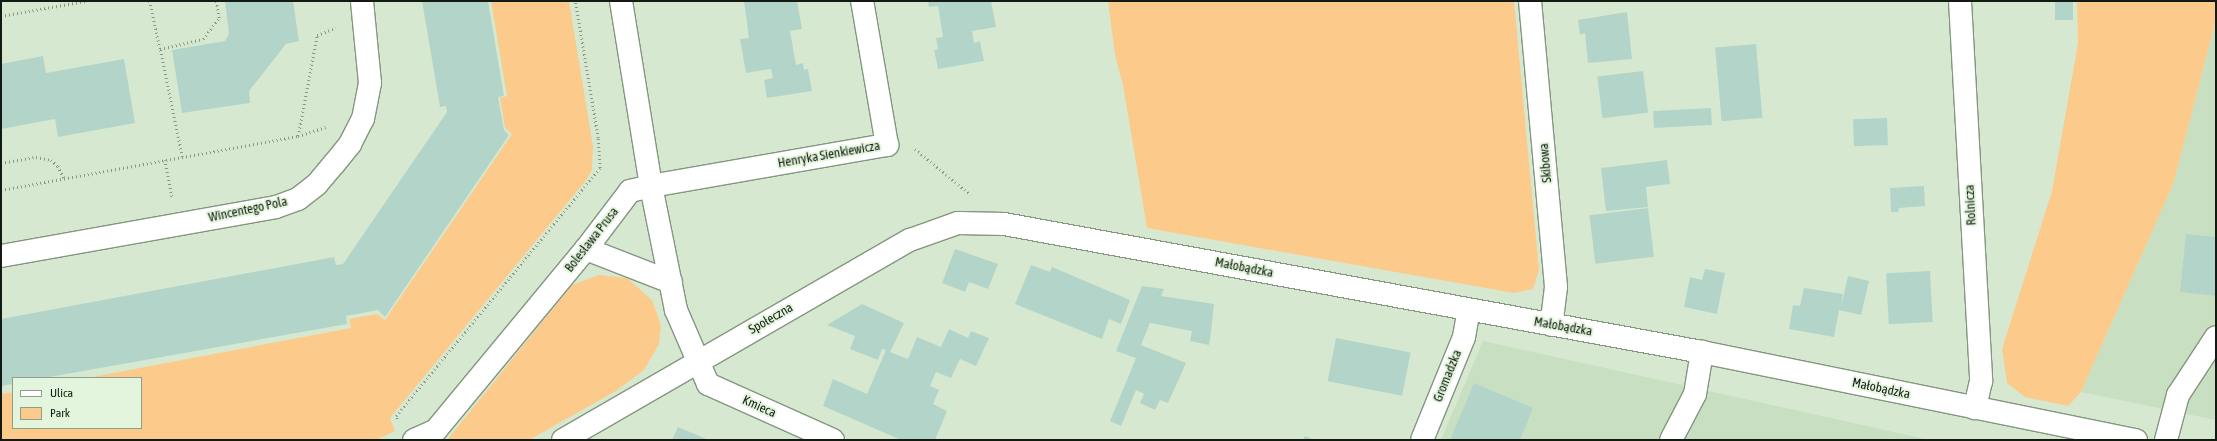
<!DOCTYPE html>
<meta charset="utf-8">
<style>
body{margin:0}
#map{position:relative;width:2217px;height:441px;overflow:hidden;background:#d6e9d0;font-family:"Asap Condensed",sans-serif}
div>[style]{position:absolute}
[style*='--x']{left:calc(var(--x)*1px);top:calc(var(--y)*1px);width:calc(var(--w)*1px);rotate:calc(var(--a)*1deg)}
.built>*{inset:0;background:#c8e0c1}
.green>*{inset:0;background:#fccb8b}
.building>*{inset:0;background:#b3d5c9;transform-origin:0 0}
.path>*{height:2.5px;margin-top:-1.25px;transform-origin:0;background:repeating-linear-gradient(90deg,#899885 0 1px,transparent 0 4px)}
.roads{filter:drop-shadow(1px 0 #84967f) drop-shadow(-1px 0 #84967f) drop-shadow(0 1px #84967f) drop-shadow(0 -1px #84967f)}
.minor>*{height:22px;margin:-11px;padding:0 11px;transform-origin:11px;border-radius:11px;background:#fff}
span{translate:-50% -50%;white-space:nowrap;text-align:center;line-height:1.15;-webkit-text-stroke:4px #e3f6dd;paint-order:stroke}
.street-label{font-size:13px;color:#131a11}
.frame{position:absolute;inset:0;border:2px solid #131a11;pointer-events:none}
.legend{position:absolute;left:12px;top:377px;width:130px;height:52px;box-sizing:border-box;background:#e3f6dd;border:1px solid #909e8b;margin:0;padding:5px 7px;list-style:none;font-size:12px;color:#131a11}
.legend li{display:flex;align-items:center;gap:8px;height:20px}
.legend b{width:20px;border:1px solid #909e8b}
</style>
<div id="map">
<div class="built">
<i style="clip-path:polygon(2216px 19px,2216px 420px,2081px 392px,2174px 182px)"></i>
<i style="clip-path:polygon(1483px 341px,1930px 440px,1441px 440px)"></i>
</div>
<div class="green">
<i style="clip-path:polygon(491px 1px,569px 1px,593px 146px,592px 170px,587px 179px,390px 418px,395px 431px,376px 440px,1px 440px,1px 394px,13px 392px,13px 428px,141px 428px,141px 378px,87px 378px,351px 328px,349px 319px,377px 314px,385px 320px,512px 134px,505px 128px,500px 98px,507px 96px)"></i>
<i style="clip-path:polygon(1108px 1px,1514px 1px,1539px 270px,1533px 289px,1514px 293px,1147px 228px,1123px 85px,1115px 55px)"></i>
<i style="clip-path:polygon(2077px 1px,2216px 1px,2216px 19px,2174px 182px,2081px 392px,2068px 406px,2025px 397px,2007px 383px,2002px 349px,2052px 191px,2078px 43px)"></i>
<i style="clip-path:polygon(599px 275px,627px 278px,652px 300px,661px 325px,659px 344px,644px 370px,616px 391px,529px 440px,447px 440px,572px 285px)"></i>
</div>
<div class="building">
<i style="clip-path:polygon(225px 1px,293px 1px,299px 41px,286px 44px,249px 91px,250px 103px,182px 113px,172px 50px,225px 41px,229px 34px)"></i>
<i style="clip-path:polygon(422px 1px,488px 1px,504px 96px,498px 97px,504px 130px,509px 135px,385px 317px,378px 310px,346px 316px,347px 324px,44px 378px,13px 378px,13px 384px,1px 386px,1px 319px,334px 257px,336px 265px,343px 264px,447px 112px,446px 106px,440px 107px)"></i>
<i style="clip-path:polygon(744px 1px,797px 1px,802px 29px,790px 31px,796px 65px,803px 63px,804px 70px,808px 69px,812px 91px,767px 98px,764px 80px,773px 78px,771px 69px,746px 73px,740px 39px,749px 38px)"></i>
<i style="clip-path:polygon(928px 1px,991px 1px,996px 27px,972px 31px,974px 43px,980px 41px,984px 61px,938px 69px,934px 50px,938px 49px,936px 38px,943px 37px,938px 6px,929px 7px)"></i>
<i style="left:2055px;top:1px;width:18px;height:19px"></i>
<i style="clip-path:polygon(1627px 12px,1632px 59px,1588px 63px,1585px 33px,1580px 35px,1578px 20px)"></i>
<i style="left:1756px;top:44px;width:74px;height:41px;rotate:85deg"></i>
<i style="clip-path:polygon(43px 56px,46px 73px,124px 59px,135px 123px,58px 137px,55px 119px,1px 129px,1px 64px)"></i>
<i style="left:1643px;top:71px;width:42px;height:46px;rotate:83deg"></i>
<i style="left:1711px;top:108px;width:17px;height:58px;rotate:87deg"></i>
<i style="left:1887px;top:118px;width:27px;height:34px;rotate:88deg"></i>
<i style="clip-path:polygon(1667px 160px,1670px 184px,1646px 187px,1648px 207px,1606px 211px,1601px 168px)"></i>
<i style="clip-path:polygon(1924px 186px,1925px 206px,1899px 208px,1898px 212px,1891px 212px,1890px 188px)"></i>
<i style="left:1648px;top:208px;width:49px;height:59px;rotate:83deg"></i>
<i style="clip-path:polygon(2186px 234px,2216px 237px,2216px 296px,2180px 292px)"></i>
<i style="clip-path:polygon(955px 249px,998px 264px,988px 289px,969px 282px,965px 292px,942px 283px)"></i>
<i style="clip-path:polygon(1031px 265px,1050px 272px,1052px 267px,1130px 300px,1121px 324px,1109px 319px,1102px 339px,1015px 304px)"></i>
<i style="clip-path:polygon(1705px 269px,1725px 273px,1717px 314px,1684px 307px,1690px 277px,1702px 280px)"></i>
<i style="left:1930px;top:271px;width:51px;height:44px;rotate:87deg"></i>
<i style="clip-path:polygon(1848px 276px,1869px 281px,1861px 315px,1839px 310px,1834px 337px,1789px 329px,1793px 305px,1800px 306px,1804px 288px,1843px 294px,1841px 307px)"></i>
<i style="clip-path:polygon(1142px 286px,1164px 289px,1161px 296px,1214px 304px,1211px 332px,1209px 345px,1190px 341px,1192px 331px,1150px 323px,1141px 345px,1186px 363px,1168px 403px,1160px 400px,1155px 410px,1140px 403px,1144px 394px,1136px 390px,1121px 426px,1110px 421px,1136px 358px,1116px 351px)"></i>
<i style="clip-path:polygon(862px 304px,904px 323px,890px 352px,908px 359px,917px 337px,941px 347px,949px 329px,968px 338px,971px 331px,989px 338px,976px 366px,960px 359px,951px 378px,936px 372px,930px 386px,939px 390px,933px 404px,947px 411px,935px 440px,901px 440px,823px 406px,833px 379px,867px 394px,886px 350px,882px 349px,878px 360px,850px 349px,855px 336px,827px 325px)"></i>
<i style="left:1336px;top:338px;width:76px;height:44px;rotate:11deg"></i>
<i style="clip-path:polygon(1474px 383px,1533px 408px,1520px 440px,1450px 440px)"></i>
<i style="clip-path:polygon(678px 427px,709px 440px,672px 440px)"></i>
<i style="clip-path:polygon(1305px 436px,1315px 440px,1303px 440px)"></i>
</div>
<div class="path">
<i style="--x:150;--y:1;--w:49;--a:78.2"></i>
<i style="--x:1;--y:16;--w:86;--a:-10"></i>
<i style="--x:298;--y:136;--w:29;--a:-18"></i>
<i style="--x:915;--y:149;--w:72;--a:39.4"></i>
<i style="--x:182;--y:157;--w:110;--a:-101.5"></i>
<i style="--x:160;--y:49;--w:44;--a:-13.1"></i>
<i style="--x:203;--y:39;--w:26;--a:-53"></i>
<i style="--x:219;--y:18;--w:17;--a:-100"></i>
<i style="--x:165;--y:160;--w:38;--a:79"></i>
<i style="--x:1;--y:163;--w:36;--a:-10"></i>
<i style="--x:36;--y:157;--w:15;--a:11"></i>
<i style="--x:51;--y:160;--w:9;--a:41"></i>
<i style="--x:58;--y:166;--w:13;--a:63"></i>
<i style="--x:1;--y:190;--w:302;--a:-10.3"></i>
<i style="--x:298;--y:136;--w:103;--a:-79.3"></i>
<i style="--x:317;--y:35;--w:20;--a:-20"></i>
<i style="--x:397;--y:419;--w:3;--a:-108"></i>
<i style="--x:396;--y:416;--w:321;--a:-50.6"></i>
<i style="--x:600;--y:168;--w:30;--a:-94"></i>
<i style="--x:598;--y:138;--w:139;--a:-99.5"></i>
</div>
<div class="roads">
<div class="minor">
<i style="--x:1530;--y:1;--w:287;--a:84.8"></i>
<i style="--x:1556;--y:287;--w:38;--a:97"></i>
<i style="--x:1960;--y:1;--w:381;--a:86.8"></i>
<i style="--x:1981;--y:381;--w:28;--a:103"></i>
<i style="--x:586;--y:249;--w:91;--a:21.2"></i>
<i style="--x:1;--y:256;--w:279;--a:-10.1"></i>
<i style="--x:276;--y:207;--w:23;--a:-20"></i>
<i style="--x:298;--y:199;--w:24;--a:-38"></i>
<i style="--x:317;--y:184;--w:26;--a:-50"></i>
<i style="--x:334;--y:164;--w:26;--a:-51"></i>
<i style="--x:350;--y:144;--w:28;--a:-63"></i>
<i style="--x:363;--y:119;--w:37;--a:-79"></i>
<i style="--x:370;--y:83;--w:82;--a:-95.6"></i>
<i style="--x:414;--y:440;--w:24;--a:-24"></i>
<i style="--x:436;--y:430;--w:235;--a:-50.4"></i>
<i style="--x:586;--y:249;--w:73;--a:-52.8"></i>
<i style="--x:630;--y:191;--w:22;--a:-13"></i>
<i style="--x:651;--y:186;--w:187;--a:-99.2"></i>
<i style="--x:563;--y:440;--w:401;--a:-30"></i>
<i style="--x:910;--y:240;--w:51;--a:-19.5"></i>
<i style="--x:958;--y:223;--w:46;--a:1.2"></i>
<i style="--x:1004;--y:224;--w:710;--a:10.39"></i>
<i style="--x:1702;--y:352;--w:443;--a:11.5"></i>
<i style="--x:833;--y:440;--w:137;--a:-155.9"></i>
<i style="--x:708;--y:384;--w:81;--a:-113.4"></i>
<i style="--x:676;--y:310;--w:126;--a:-101.4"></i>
<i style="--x:651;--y:186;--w:240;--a:-9.9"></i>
<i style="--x:887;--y:145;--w:146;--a:-99.8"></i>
<i style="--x:1422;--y:440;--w:111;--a:-67.8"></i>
<i style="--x:1464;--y:337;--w:27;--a:-80"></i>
<i style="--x:1671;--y:440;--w:52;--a:-62.4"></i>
<i style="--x:1695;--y:394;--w:43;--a:-80.5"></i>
<i style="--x:2166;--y:440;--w:47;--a:-75.1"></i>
<i style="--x:2178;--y:395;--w:69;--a:-56.8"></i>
</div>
</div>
<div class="street-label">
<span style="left:829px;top:155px;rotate:-10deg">Henryka Sienkiewicza</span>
<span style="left:1546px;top:163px;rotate:-95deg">Skibowa</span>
<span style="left:1971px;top:205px;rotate:-93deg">Rolnicza</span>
<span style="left:248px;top:210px;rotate:-12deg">Wincentego Pola</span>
<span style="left:592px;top:240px;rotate:-52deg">Bolesława Prusa</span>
<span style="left:1244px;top:268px;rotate:11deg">Małobądzka</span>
<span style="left:771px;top:319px;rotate:-30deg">Społeczna</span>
<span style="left:1563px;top:327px;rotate:10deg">Małobądzka</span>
<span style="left:1448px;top:376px;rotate:-68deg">Gromadzka</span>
<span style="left:1881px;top:389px;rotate:12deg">Małobądzka</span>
<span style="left:759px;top:407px;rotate:24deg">Kmieca</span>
</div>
<div class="frame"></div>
<ul class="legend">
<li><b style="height:5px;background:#fff"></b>Ulica</li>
<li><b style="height:11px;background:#fccb8b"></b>Park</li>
</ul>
</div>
